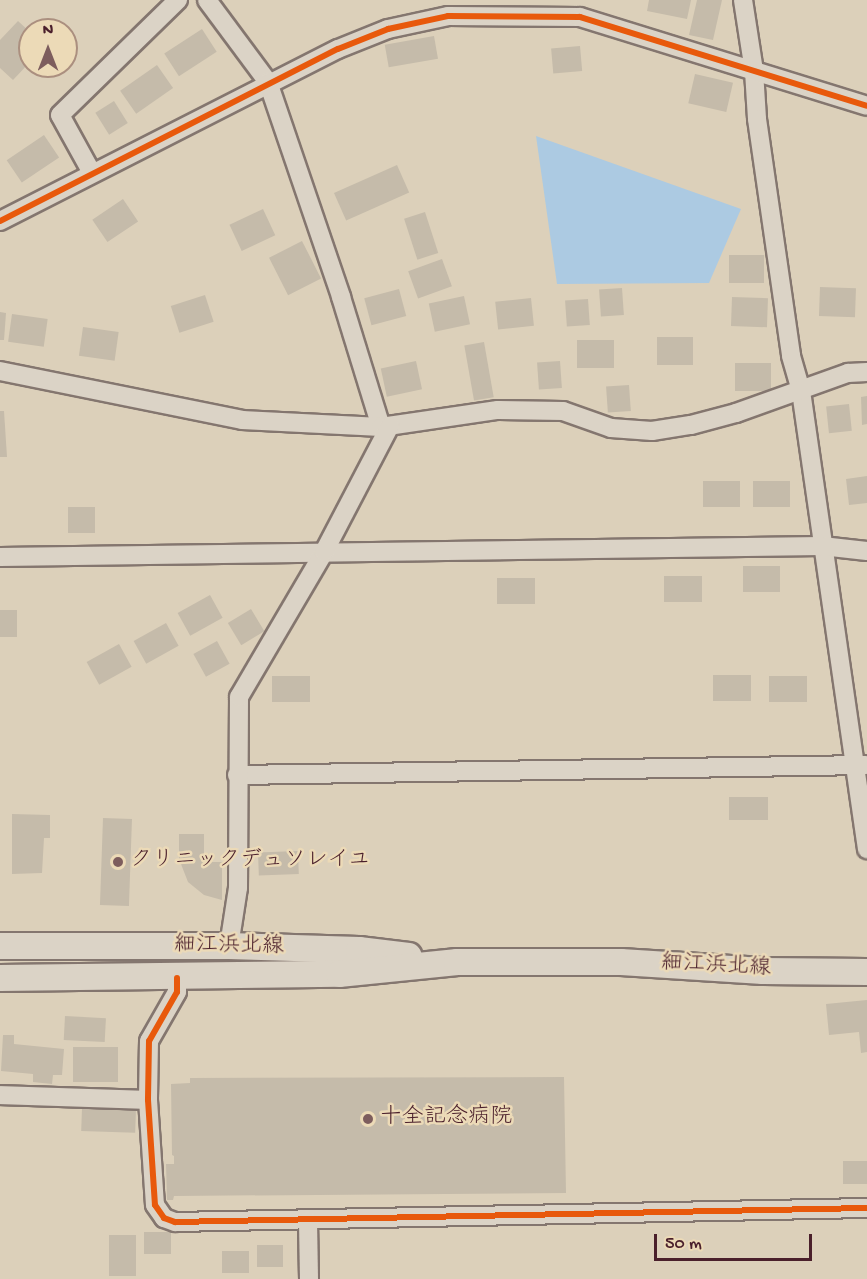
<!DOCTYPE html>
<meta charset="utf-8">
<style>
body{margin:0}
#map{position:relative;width:867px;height:1279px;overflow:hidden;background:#dcd0ba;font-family:"Gochi Hand","Klee One",sans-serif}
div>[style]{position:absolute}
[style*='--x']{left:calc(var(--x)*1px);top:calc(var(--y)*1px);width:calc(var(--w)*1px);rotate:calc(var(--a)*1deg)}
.water>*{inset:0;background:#accae2}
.building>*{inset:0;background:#c5bbaa;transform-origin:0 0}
.roads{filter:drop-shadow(2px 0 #84766f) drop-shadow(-2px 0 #84766f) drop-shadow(0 2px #84766f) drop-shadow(0 -2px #84766f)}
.minor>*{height:18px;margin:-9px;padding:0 9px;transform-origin:9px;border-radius:9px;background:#dbd3c6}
.secondary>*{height:26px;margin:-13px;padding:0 13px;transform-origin:13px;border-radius:13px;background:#dbd3c6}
.cycleway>*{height:6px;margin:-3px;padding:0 3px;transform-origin:3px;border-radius:3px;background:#e8590c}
.dots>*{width:16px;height:16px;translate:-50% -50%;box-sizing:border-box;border:3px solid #ecdab7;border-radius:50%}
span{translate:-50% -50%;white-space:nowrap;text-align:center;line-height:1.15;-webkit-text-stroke:5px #ecdab7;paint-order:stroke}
.poi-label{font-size:22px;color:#4a1f2b}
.left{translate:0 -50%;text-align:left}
.street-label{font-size:22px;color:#4a1f2b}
.north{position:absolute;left:18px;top:18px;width:60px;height:60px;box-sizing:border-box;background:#ecdab7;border:2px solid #ab8f7f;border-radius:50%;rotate:0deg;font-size:16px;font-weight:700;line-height:24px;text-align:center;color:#4a1f2b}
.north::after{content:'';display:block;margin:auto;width:21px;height:27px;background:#7d5d5d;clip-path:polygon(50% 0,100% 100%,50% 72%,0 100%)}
.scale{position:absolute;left:654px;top:1234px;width:158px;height:27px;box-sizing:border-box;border:3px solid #4a1f2b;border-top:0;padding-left:8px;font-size:18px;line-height:21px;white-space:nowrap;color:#4a1f2b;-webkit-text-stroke:4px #ecdab7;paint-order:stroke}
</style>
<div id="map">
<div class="water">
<i style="clip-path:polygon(536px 136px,741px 209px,709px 283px,557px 284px)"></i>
</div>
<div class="building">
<i style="clip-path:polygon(649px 0,691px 0,687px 19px,647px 11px)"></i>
<i style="clip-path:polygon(697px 0,722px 0,713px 40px,689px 35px)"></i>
<i style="clip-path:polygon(18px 21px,30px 32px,30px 62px,13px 80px,0 68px,0 40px)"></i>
<i style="left:202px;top:29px;width:27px;height:45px;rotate:57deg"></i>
<i style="left:434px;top:36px;width:23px;height:50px;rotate:80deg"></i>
<i style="left:580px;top:46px;width:25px;height:29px;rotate:85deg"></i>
<i style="left:157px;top:65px;width:28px;height:45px;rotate:55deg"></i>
<i style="left:695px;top:74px;width:39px;height:30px;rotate:13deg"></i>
<i style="left:114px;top:101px;width:26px;height:22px;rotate:58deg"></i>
<i style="left:44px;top:135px;width:27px;height:45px;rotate:56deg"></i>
<i style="left:397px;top:165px;width:30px;height:69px;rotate:66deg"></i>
<i style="left:123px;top:199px;width:27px;height:37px;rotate:56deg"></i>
<i style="left:263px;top:209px;width:29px;height:37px;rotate:65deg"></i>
<i style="left:425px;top:212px;width:43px;height:22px;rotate:72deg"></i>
<i style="left:302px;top:241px;width:42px;height:37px;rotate:63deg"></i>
<i style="left:729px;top:255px;width:35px;height:28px"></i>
<i style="left:442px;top:259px;width:29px;height:36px;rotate:70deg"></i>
<i style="left:820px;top:287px;width:36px;height:29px;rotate:2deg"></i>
<i style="left:622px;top:288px;width:27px;height:23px;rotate:86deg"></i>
<i style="left:399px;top:289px;width:28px;height:36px;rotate:75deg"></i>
<i style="left:205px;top:295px;width:28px;height:36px;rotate:72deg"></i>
<i style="left:464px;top:296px;width:29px;height:36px;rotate:78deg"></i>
<i style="left:732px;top:297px;width:36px;height:29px;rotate:2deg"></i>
<i style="left:531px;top:298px;width:28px;height:36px;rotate:84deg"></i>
<i style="left:588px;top:299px;width:26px;height:23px;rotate:86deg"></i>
<i style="clip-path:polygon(0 312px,6px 313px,4px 340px,0 340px)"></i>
<i style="left:12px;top:314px;width:36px;height:28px;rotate:8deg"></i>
<i style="left:83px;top:327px;width:36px;height:29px;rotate:8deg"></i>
<i style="left:657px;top:337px;width:36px;height:28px"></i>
<i style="left:577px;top:340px;width:37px;height:28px"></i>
<i style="left:484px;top:342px;width:56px;height:20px;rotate:80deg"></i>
<i style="left:416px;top:361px;width:29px;height:36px;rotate:78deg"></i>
<i style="left:560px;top:361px;width:27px;height:23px;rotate:86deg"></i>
<i style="left:735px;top:363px;width:36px;height:28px"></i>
<i style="left:629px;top:385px;width:26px;height:23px;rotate:86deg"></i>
<i style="clip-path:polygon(867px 396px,867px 424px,862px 425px,861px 397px)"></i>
<i style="left:849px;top:404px;width:27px;height:23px;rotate:84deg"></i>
<i style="clip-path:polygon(0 411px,4px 411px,7px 457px,0 457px)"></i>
<i style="clip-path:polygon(867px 476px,867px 503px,849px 505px,846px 479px)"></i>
<i style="left:703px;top:481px;width:37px;height:26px"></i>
<i style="left:753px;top:481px;width:37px;height:26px"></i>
<i style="left:68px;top:507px;width:27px;height:26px"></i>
<i style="left:743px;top:566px;width:37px;height:26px"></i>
<i style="left:664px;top:576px;width:38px;height:26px"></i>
<i style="left:497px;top:578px;width:38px;height:26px"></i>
<i style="left:210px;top:595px;width:26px;height:37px;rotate:61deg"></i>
<i style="left:251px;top:609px;width:26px;height:27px;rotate:59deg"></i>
<i style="left:0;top:610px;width:17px;height:27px"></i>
<i style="left:166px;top:623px;width:26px;height:37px;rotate:61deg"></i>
<i style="left:217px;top:641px;width:26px;height:27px;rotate:61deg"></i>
<i style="left:119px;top:644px;width:26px;height:37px;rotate:61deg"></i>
<i style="left:713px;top:675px;width:38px;height:26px"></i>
<i style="left:272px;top:676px;width:38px;height:26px"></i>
<i style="left:769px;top:676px;width:38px;height:26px"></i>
<i style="left:729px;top:797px;width:39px;height:23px"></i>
<i style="clip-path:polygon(12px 814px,50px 815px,50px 838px,44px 838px,42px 873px,12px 874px)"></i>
<i style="left:103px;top:818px;width:29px;height:87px;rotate:2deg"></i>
<i style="clip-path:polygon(179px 834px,204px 834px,204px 862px,222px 862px,222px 900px,204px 895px,188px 882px,179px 859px)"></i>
<i style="left:298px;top:851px;width:23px;height:40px;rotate:88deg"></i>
<i style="clip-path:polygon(867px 1000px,867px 1052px,861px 1053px,859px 1032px,829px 1035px,826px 1004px)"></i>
<i style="left:65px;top:1016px;width:41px;height:24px;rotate:3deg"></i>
<i style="clip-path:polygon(3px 1035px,14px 1035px,14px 1044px,64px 1049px,62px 1075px,53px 1075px,52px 1084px,33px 1082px,33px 1074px,1px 1071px)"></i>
<i style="left:73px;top:1047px;width:45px;height:35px"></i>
<i style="clip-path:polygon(564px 1077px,566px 1193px,174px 1196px,173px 1200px,167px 1200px,166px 1164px,174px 1164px,174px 1156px,172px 1155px,171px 1084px,190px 1083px,190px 1078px)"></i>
<i style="left:82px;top:1108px;width:54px;height:23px;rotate:2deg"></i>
<i style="left:843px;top:1161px;width:24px;height:23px"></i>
<i style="left:144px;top:1232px;width:27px;height:22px"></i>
<i style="left:109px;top:1235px;width:27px;height:41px"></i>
<i style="left:257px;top:1245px;width:26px;height:22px"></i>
<i style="left:249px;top:1251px;width:22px;height:27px;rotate:90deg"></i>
</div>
<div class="roads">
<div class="minor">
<i style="--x:207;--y:0;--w:102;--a:53.4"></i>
<i style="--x:268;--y:82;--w:227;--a:71.2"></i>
<i style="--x:341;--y:297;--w:136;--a:72.9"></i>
<i style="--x:743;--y:0;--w:72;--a:81.2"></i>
<i style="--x:754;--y:71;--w:48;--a:86.4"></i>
<i style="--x:757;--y:119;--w:239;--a:81.8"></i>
<i style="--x:791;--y:356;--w:36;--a:74"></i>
<i style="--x:801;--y:391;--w:463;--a:81.8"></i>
<i style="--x:92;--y:173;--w:66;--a:-118.9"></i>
<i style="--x:60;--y:115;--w:165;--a:-44.3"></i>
<i style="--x:0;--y:221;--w:379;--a:-27"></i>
<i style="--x:338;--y:49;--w:54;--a:-21.8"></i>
<i style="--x:388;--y:29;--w:61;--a:-12.2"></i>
<i style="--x:448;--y:16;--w:132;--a:0.4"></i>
<i style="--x:580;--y:17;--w:300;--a:17.2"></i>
<i style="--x:0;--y:371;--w:247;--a:11.4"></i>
<i style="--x:242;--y:420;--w:139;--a:2.9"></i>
<i style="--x:381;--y:427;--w:118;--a:-8.3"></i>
<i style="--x:498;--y:410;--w:65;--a:0.9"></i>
<i style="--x:563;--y:411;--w:51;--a:19.5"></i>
<i style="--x:611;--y:428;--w:41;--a:4.2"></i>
<i style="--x:652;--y:431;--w:39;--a:-9"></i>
<i style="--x:691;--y:425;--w:47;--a:-14.9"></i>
<i style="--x:736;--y:413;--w:119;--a:-19.7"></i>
<i style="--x:848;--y:373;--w:19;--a:-3"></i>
<i style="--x:0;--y:557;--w:822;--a:-0.77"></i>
<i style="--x:822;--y:546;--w:45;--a:6.3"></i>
<i style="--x:237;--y:775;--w:629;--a:-0.91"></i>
<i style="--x:229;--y:946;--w:59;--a:-81.2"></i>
<i style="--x:238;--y:888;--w:191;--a:-89.7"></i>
<i style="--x:239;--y:697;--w:168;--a:-59.6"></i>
<i style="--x:324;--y:552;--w:142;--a:-62.4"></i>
<i style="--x:177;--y:978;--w:14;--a:90"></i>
<i style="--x:177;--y:992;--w:56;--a:119.7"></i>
<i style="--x:149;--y:1041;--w:59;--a:91"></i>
<i style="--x:148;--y:1100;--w:105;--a:86.2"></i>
<i style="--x:155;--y:1205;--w:16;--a:55"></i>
<i style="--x:164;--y:1218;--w:12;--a:20"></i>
<i style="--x:175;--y:1222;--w:692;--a:-1.16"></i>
<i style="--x:0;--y:1095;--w:148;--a:1.9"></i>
<i style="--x:308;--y:1221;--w:58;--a:89"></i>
</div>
<div class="secondary">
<i style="--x:0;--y:946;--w:229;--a:0"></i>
<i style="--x:229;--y:946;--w:130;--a:1.8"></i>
<i style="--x:359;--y:950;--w:50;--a:6.8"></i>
<i style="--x:0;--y:978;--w:339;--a:-0.7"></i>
<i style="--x:339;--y:974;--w:119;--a:-5.8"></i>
<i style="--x:457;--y:962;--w:164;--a:0"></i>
<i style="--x:621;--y:962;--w:142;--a:3.6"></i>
<i style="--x:763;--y:971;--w:104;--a:0.6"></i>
</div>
</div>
<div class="cycleway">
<i style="--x:0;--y:221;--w:379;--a:-27"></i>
<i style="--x:338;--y:49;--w:54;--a:-21.8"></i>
<i style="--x:388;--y:29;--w:61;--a:-12.2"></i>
<i style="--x:448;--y:16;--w:132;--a:0.4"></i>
<i style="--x:580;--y:17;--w:300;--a:17.2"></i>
<i style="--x:177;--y:978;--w:14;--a:90"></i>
<i style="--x:177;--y:992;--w:56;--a:119.7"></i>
<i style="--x:149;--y:1041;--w:59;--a:91"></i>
<i style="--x:148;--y:1100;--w:105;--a:86.2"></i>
<i style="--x:155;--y:1205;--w:16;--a:55"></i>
<i style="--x:164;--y:1218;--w:12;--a:20"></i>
<i style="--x:175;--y:1222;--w:692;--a:-1.16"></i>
</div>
<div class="dots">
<i style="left:118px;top:862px;background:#7d5d5d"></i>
<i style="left:368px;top:1119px;background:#7d5d5d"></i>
</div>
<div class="poi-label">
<span class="left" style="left:130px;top:862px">クリニックデュソレイユ</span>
<span class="left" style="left:380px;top:1119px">十全記念病院</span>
</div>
<div class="street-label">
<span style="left:229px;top:947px;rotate:1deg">細江浜北線</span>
<span style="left:716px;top:967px;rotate:3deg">細江浜北線</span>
</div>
<div class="north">N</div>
<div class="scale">50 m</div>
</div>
